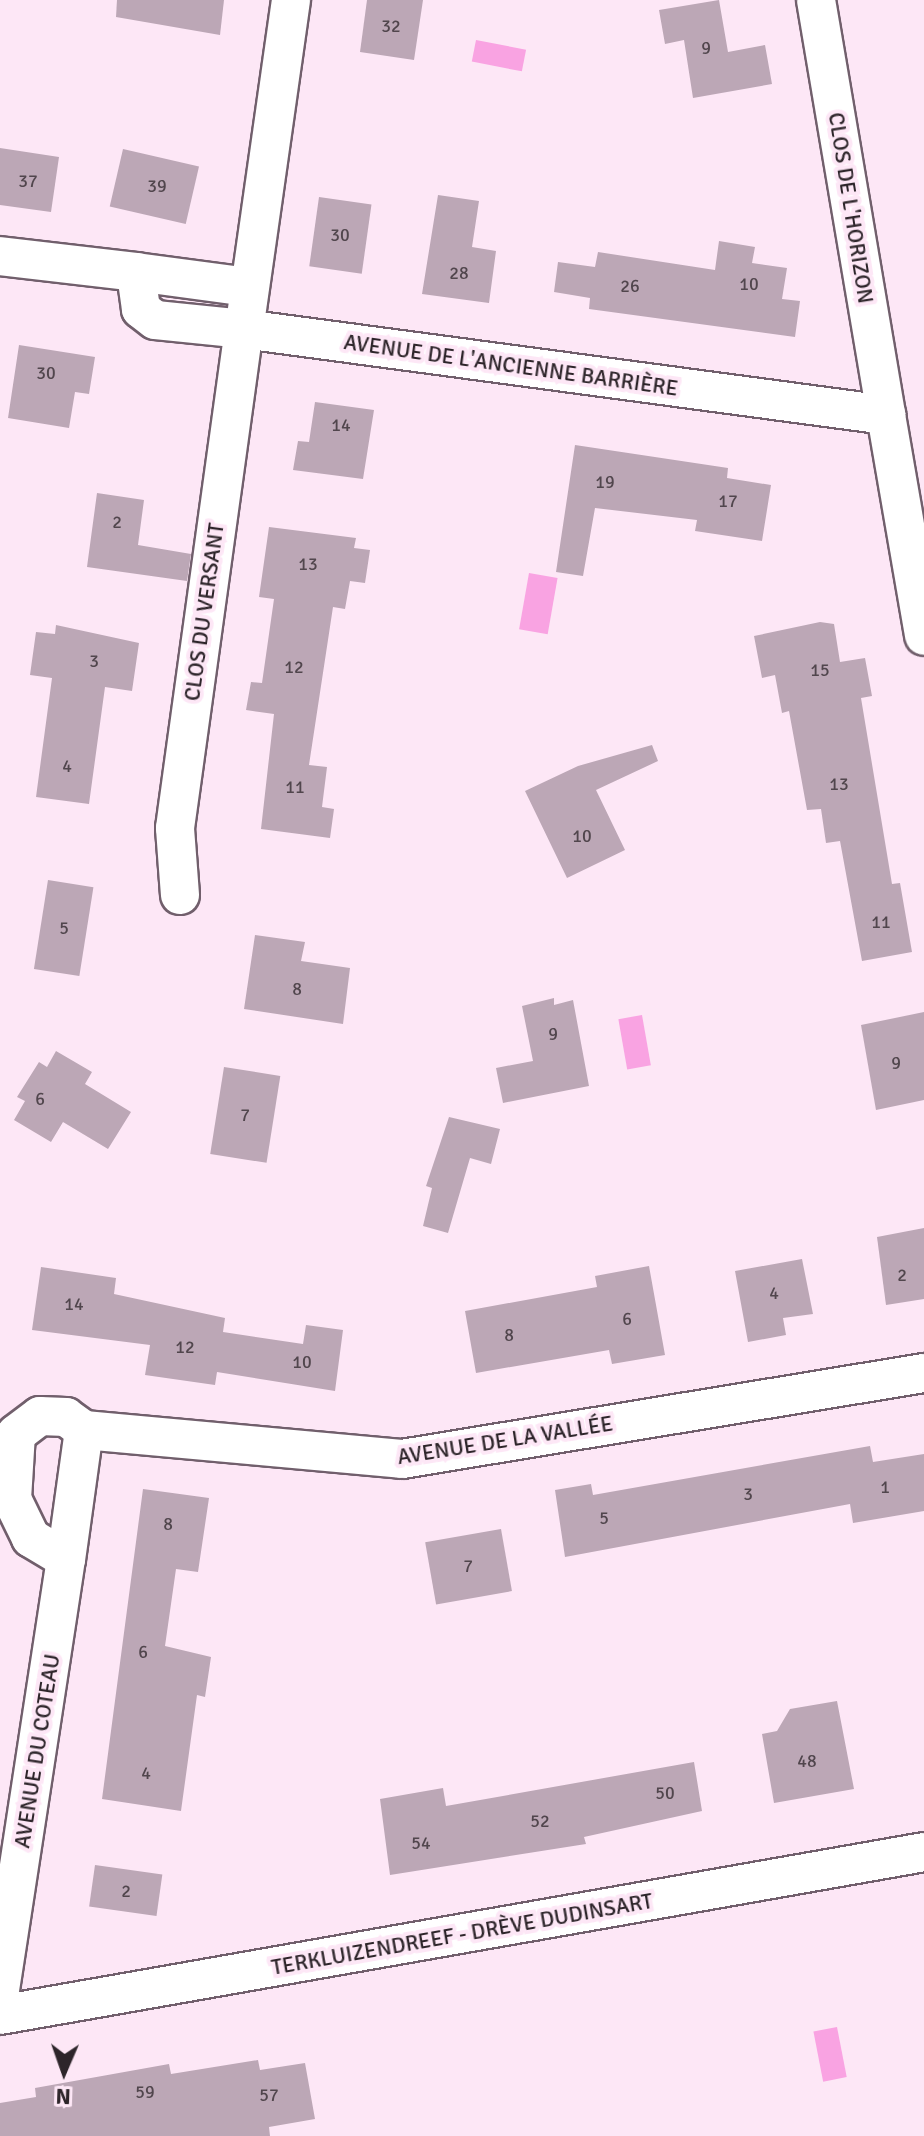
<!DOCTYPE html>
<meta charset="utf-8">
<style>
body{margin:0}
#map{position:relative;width:924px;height:2136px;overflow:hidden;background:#fde7f6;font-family:Signika,sans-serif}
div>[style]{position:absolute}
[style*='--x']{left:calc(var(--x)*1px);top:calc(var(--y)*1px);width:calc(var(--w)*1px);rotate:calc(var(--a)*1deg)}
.water>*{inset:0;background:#f9a3e2;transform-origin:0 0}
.building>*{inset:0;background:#bca7b6;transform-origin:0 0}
.roads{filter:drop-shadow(2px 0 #715f6c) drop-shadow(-2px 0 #715f6c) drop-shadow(0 2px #715f6c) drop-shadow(0 -2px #715f6c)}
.minor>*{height:38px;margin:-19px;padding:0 19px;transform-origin:19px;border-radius:19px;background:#fff}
span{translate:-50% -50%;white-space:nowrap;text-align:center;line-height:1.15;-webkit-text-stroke:8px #fde7f6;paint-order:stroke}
.number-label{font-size:18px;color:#51464d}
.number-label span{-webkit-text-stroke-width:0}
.street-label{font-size:22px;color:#2d252a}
.north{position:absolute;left:24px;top:2032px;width:80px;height:80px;-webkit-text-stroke:6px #fde7f6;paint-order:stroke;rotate:182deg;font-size:22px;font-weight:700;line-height:32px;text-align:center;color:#2d252a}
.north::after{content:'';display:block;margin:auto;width:28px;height:36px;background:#2d252a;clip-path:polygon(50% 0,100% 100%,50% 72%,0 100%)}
</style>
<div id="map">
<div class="water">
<i style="left:476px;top:40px;width:51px;height:22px;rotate:11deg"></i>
<i style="left:529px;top:573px;width:29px;height:57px;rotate:10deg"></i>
<i style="left:642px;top:1015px;width:51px;height:24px;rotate:80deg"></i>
<i style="left:837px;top:2027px;width:51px;height:24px;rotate:79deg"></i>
</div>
<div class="building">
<i style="clip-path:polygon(117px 0,224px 0,220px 35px,116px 17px)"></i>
<i style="clip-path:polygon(367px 0,423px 0,414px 60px,360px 52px)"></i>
<i style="clip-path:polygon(719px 0,728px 52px,765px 45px,772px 84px,693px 98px,684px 40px,665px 44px,659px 10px)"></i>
<i style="clip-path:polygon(0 148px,59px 157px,51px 212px,0 205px)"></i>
<i style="left:123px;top:149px;width:78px;height:59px;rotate:13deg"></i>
<i style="clip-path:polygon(438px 195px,479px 201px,472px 247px,496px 251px,489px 303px,422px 294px)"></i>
<i style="left:319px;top:197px;width:53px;height:70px;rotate:8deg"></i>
<i style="clip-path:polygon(719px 241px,755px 247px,752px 263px,787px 268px,782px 299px,800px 301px,795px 337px,589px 309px,590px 298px,554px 292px,558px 262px,595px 267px,598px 252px,715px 270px)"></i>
<i style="clip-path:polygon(19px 345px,95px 357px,89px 394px,75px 392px,69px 428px,8px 418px)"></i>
<i style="clip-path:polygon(315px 402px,374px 410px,363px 479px,293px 470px,298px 441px,309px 442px)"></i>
<i style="clip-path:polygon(575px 445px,728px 468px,727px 478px,771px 485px,762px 541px,695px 531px,697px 520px,595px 508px,583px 576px,556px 572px)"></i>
<i style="clip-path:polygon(97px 493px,144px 500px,138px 545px,191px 554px,187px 581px,87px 567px)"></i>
<i style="clip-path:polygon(269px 527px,356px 538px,354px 548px,370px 550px,365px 583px,350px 581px,345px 609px,333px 607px,309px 765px,327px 767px,322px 807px,334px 809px,330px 838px,261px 829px,274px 714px,246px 710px,251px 682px,262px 683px,274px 599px,259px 597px)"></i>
<i style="clip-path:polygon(820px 622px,834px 624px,840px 662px,865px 658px,872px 696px,861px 698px,892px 884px,900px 883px,912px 952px,862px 961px,840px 841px,826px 843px,821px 809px,807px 810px,789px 711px,782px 713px,775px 675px,762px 678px,754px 636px)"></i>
<i style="clip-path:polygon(56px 625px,139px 643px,132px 691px,105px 687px,89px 804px,36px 797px,52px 678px,30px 675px,36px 632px,55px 634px)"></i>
<i style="clip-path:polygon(652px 745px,658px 761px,596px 790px,625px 850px,567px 878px,525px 791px,578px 766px)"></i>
<i style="left:48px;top:880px;width:46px;height:90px;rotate:9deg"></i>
<i style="clip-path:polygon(255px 935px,305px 942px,301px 961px,350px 968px,343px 1024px,244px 1009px)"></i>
<i style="clip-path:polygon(554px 998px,554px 1005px,573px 1000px,589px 1086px,503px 1103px,496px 1068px,533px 1061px,522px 1006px)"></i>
<i style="clip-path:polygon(924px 1012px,924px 1100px,876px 1110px,861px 1025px)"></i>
<i style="clip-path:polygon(56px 1051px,92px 1072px,85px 1084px,131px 1112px,108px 1149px,63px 1122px,51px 1142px,14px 1120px,25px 1101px,17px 1097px,39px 1062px,47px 1067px)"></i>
<i style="left:224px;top:1067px;width:57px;height:88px;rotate:9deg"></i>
<i style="clip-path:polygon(449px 1117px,500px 1129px,491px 1164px,470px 1158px,448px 1233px,423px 1226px,432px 1188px,426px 1186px)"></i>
<i style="clip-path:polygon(924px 1228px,924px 1299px,886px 1305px,877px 1237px)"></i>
<i style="clip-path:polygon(802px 1259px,813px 1314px,783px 1318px,786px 1335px,748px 1342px,735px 1271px)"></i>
<i style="clip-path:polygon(649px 1266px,665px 1355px,612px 1364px,609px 1350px,476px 1373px,465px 1311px,597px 1287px,595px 1276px)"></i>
<i style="clip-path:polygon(41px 1267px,116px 1278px,114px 1294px,225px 1318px,223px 1332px,303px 1344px,306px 1325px,343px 1330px,335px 1391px,217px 1372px,215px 1385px,145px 1375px,150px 1345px,32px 1330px)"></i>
<i style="clip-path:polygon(870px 1446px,873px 1462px,924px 1454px,924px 1511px,853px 1523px,850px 1504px,565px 1557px,555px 1490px,591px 1484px,593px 1495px)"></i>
<i style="clip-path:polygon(143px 1489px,209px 1498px,198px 1572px,176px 1569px,165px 1646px,211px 1657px,205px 1697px,197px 1695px,181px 1811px,102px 1799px)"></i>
<i style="left:501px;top:1529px;width:63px;height:77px;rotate:80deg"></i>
<i style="clip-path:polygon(837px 1701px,854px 1789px,774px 1803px,762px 1734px,777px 1731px,790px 1709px)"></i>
<i style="clip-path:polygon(694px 1762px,702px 1811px,584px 1837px,586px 1844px,390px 1875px,380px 1799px,443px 1788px,446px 1806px)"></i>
<i style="left:95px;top:1865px;width:68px;height:42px;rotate:8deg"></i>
<i style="clip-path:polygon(258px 2060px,260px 2070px,305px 2063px,315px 2119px,269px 2127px,270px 2136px,0 2136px,0 2103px,36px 2097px,35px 2088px,169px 2064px,171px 2074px)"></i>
</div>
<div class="roads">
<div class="minor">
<i style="--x:291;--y:0;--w:332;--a:98.1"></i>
<i style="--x:244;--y:329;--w:648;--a:7.63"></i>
<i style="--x:886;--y:415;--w:224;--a:80.2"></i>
<i style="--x:816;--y:0;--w:421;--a:80.4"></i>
<i style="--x:0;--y:256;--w:137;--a:6.7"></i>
<i style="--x:180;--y:895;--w:67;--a:-94.3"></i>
<i style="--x:175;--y:828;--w:504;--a:-82.13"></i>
<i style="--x:244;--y:329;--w:89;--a:-174.2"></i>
<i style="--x:155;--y:320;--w:18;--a:-142"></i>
<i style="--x:141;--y:309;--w:37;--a:-98"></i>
<i style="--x:136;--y:272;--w:114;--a:7.6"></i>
<i style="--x:40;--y:1416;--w:26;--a:2"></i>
<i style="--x:66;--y:1417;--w:22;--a:36"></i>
<i style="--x:84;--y:1430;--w:130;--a:97.9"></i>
<i style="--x:66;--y:1559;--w:41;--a:-149"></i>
<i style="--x:31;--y:1538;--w:43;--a:-116"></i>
<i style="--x:12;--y:1499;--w:65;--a:-86.5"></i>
<i style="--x:16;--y:1434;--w:30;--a:-37"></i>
<i style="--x:84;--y:1430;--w:319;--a:5.2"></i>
<i style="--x:402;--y:1459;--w:529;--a:-9.36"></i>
<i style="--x:0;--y:1990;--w:436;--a:-81.3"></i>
<i style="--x:0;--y:2015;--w:938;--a:-10"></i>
</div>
</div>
<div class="number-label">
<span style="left:391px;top:26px">32</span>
<span style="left:706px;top:48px">9</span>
<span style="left:28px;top:181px">37</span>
<span style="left:157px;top:186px">39</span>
<span style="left:340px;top:235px">30</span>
<span style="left:459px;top:273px">28</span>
<span style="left:749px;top:284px">10</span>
<span style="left:630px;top:286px">26</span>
<span style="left:46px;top:373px">30</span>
<span style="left:341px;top:425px">14</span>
<span style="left:605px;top:482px">19</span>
<span style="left:728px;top:501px">17</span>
<span style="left:117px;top:522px">2</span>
<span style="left:308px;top:564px">13</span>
<span style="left:94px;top:661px">3</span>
<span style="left:294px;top:667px">12</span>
<span style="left:820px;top:670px">15</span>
<span style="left:67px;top:766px">4</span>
<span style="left:839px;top:784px">13</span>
<span style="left:295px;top:787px">11</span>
<span style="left:582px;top:836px">10</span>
<span style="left:881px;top:922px">11</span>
<span style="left:64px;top:928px">5</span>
<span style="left:297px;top:989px">8</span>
<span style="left:553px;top:1034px">9</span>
<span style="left:896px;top:1063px">9</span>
<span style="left:40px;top:1099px">6</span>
<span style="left:245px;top:1115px">7</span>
<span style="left:902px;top:1275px">2</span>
<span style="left:774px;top:1293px">4</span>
<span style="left:74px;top:1304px">14</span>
<span style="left:627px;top:1319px">6</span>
<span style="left:509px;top:1335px">8</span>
<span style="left:185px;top:1347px">12</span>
<span style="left:302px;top:1362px">10</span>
<span style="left:885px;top:1487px">1</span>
<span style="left:748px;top:1494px">3</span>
<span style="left:604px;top:1518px">5</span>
<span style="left:168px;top:1524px">8</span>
<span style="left:468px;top:1566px">7</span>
<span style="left:143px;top:1652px">6</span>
<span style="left:807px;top:1761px">48</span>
<span style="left:146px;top:1773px">4</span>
<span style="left:665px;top:1793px">50</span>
<span style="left:540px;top:1821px">52</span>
<span style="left:421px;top:1843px">54</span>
<span style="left:126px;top:1891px">2</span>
<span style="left:145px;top:2092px">59</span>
<span style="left:269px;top:2095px">57</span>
</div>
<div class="street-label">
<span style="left:851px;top:208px;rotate:81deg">CLOS DE L'HORIZON</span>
<span style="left:511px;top:365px;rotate:8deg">AVENUE DE L'ANCIENNE BARRIÈRE</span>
<span style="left:204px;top:612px;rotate:-82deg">CLOS DU VERSANT</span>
<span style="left:505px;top:1440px;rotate:-9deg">AVENUE DE LA VALLÉE</span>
<span style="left:37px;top:1751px;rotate:-81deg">AVENUE DU COTEAU</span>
<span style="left:462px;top:1934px;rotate:-10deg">TERKLUIZENDREEF - DRÈVE DUDINSART</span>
</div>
<div class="north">N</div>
</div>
